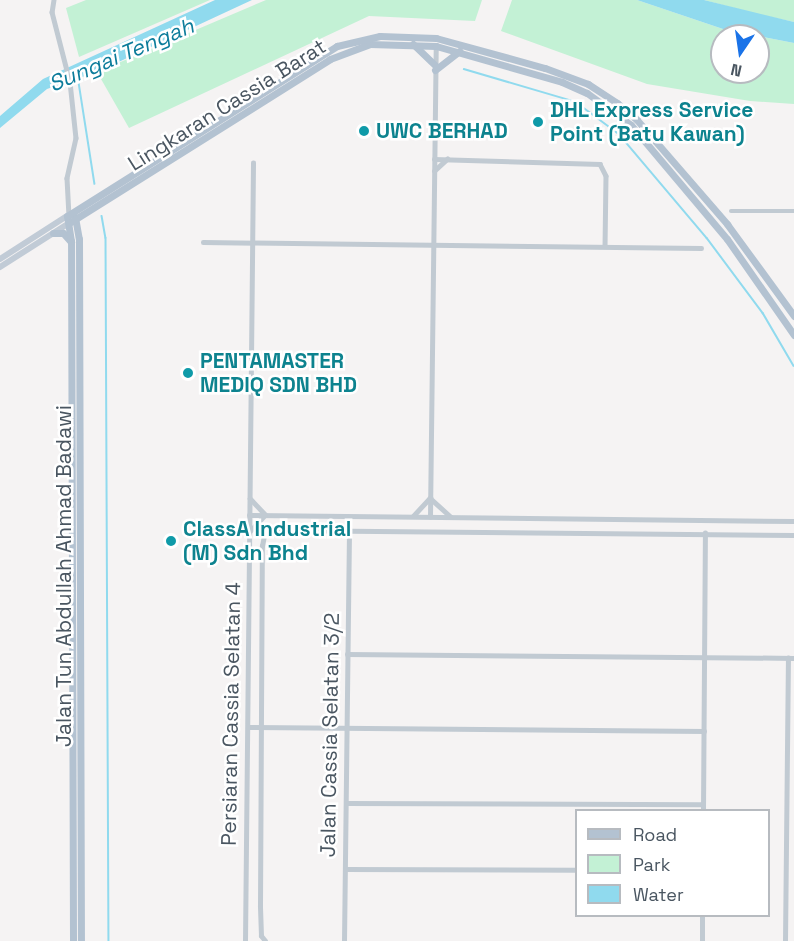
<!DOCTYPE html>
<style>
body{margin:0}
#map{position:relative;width:794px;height:941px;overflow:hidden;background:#f5f3f3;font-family:"Space Grotesk",sans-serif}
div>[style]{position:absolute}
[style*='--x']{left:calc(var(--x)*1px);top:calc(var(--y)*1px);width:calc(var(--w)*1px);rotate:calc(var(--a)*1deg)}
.green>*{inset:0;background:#c3f1d5}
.water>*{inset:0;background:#90daee}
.stream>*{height:1.5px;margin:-0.75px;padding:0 0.75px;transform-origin:0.75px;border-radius:0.75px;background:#90daee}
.street>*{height:4.5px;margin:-2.25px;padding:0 2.25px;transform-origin:2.25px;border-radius:2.25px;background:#c1cad2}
.secondary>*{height:6px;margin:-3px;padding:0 3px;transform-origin:3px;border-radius:3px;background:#c1cbd6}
.primary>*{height:7px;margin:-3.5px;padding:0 3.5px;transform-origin:3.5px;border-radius:3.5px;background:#b3c2d1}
.dots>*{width:16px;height:16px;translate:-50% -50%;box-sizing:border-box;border:3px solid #fff;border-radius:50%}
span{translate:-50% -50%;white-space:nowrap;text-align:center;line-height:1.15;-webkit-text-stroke:5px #fff;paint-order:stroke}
.street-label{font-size:21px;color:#4a5661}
.culture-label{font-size:21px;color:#0d838f;font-weight:700}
.left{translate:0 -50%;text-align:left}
.water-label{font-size:22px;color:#0c7c9b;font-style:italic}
.legend{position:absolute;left:575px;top:809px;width:195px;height:108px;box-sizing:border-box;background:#fff;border:2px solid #b7bbc0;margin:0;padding:8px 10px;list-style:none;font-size:18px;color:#4a5661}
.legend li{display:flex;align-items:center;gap:12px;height:30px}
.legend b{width:30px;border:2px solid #b7bbc0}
.north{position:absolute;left:710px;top:24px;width:60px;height:60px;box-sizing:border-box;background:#fff;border:2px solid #b7bbc0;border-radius:50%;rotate:193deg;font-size:16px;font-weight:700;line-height:24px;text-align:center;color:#4a5661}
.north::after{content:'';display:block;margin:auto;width:21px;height:27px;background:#1a73e8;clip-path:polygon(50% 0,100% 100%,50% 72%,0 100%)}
</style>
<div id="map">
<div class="green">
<i style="clip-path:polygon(86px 0,210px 0,79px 57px,66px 8px)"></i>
<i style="clip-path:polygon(266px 0,482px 0,475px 21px,369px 16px,129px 128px,97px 72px)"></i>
<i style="clip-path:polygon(512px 0,637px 0,723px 29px,757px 36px,722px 36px,722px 72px,758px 72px,758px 36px,794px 43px,794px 104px,750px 101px,647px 84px,501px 31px)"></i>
<i style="clip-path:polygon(704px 0,794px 0,794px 22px,757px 14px)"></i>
</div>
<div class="water">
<i style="clip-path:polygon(215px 0,252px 0,97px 72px,47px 89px,0 128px,0 116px,43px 79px)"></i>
<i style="clip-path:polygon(637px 0,704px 0,794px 22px,794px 43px,723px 29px)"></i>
</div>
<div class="stream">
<i style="--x:464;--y:69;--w:117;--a:16.4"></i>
<i style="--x:576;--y:102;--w:54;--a:36.7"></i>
<i style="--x:619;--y:134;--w:136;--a:49.8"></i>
<i style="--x:707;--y:238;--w:94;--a:53.3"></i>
<i style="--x:763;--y:313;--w:61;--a:59.7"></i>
<i style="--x:78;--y:76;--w:109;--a:81.1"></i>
<i style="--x:102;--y:216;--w:22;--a:80"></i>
<i style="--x:106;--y:238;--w:703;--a:89.76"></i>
</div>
<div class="street">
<i style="--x:54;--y:0;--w:12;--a:99"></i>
<i style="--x:52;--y:12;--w:72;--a:75.6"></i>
<i style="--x:70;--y:82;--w:56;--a:83.9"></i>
<i style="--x:76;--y:138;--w:41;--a:102.7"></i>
<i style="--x:67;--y:178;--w:36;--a:87"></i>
<i style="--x:434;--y:159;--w:166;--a:1.7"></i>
<i style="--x:600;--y:164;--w:13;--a:63"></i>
<i style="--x:606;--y:176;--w:70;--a:90.8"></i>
<i style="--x:434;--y:171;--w:18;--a:-43"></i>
<i style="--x:731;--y:211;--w:63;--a:0"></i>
<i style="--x:203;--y:242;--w:498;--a:0.7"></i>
<i style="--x:249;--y:515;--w:545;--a:0.63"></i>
<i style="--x:413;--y:516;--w:25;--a:-47"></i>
<i style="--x:430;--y:498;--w:28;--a:42"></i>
<i style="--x:430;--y:517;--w:471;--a:-89.3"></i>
<i style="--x:249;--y:532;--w:23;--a:-47"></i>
<i style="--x:265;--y:515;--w:22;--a:-133"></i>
<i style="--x:347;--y:654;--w:447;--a:0.5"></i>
<i style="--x:248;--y:727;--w:456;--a:0.5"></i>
<i style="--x:346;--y:803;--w:357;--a:0.2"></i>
<i style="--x:703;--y:810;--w:277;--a:-89.6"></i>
<i style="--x:345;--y:869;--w:231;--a:0.2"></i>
<i style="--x:245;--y:941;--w:778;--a:-89.41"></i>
<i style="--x:265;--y:941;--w:6;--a:-129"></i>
<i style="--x:261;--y:936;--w:30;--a:-92"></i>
<i style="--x:260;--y:906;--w:360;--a:-89.7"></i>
<i style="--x:262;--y:546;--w:10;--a:-79"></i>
<i style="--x:264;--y:536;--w:8;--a:-45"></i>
<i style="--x:270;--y:530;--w:524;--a:0.55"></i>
<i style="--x:344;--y:941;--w:411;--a:-89.3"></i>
<i style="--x:702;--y:941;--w:25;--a:-90"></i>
<i style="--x:785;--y:941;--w:283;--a:-89.4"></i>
</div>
<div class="secondary">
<i style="--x:0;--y:259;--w:80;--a:-32.7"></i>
<i style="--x:0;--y:267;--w:82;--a:-32.5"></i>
</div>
<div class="primary">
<i style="--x:413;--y:44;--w:30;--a:44"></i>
<i style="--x:435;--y:70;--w:31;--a:-38"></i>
<i style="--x:75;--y:217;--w:22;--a:80"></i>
<i style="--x:79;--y:239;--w:702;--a:89.84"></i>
<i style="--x:69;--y:223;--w:308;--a:-32.1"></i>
<i style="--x:330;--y:59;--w:43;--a:-20.6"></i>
<i style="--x:370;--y:44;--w:66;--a:1.7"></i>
<i style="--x:436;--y:46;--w:131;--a:15.9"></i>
<i style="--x:562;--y:82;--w:27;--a:24"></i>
<i style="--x:587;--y:93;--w:54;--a:36"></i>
<i style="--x:631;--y:125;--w:149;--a:49.9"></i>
<i style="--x:727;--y:239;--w:117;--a:55.1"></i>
<i style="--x:53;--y:233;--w:10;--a:0"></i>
<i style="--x:63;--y:233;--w:12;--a:48"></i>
<i style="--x:73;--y:941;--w:700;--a:-90.16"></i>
<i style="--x:71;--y:241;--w:25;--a:-99"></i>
<i style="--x:67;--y:216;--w:319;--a:-32.2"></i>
<i style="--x:337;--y:46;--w:44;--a:-13.1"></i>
<i style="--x:380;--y:36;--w:56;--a:2"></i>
<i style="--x:436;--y:38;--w:113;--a:15.4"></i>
<i style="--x:545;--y:68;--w:46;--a:20.4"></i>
<i style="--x:588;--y:84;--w:35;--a:33"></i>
<i style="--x:617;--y:103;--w:26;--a:40"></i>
<i style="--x:637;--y:120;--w:138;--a:49.1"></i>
<i style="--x:727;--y:224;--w:114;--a:53.9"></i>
</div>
<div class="dots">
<i style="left:538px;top:122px;background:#0f9aa8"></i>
<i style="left:364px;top:131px;background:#0f9aa8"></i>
<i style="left:188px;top:373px;background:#0f9aa8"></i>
<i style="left:171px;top:541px;background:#0f9aa8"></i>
</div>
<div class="street-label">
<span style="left:227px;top:105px;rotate:-32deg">Lingkaran Cassia Barat</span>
<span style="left:64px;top:576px;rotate:-90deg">Jalan Tun Abdullah Ahmad Badawi</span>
<span style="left:231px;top:714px;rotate:-89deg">Persiaran Cassia Selatan 4</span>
<span style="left:330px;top:735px;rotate:-89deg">Jalan Cassia Selatan 3/2</span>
</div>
<div class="culture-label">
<span class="left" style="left:550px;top:122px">DHL Express Service<br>Point (Batu Kawan)</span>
<span class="left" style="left:376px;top:131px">UWC BERHAD</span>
<span class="left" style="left:200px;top:373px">PENTAMASTER<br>MEDIQ SDN BHD</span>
<span class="left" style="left:183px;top:541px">ClassA Industrial<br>(M) Sdn Bhd</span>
</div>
<div class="water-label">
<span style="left:121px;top:55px;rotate:-23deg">Sungai Tengah</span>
</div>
<ul class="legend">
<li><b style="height:8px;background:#b3c2d1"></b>Road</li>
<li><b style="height:16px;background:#c3f1d5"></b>Park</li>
<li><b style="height:16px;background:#90daee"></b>Water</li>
</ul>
<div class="north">N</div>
</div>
